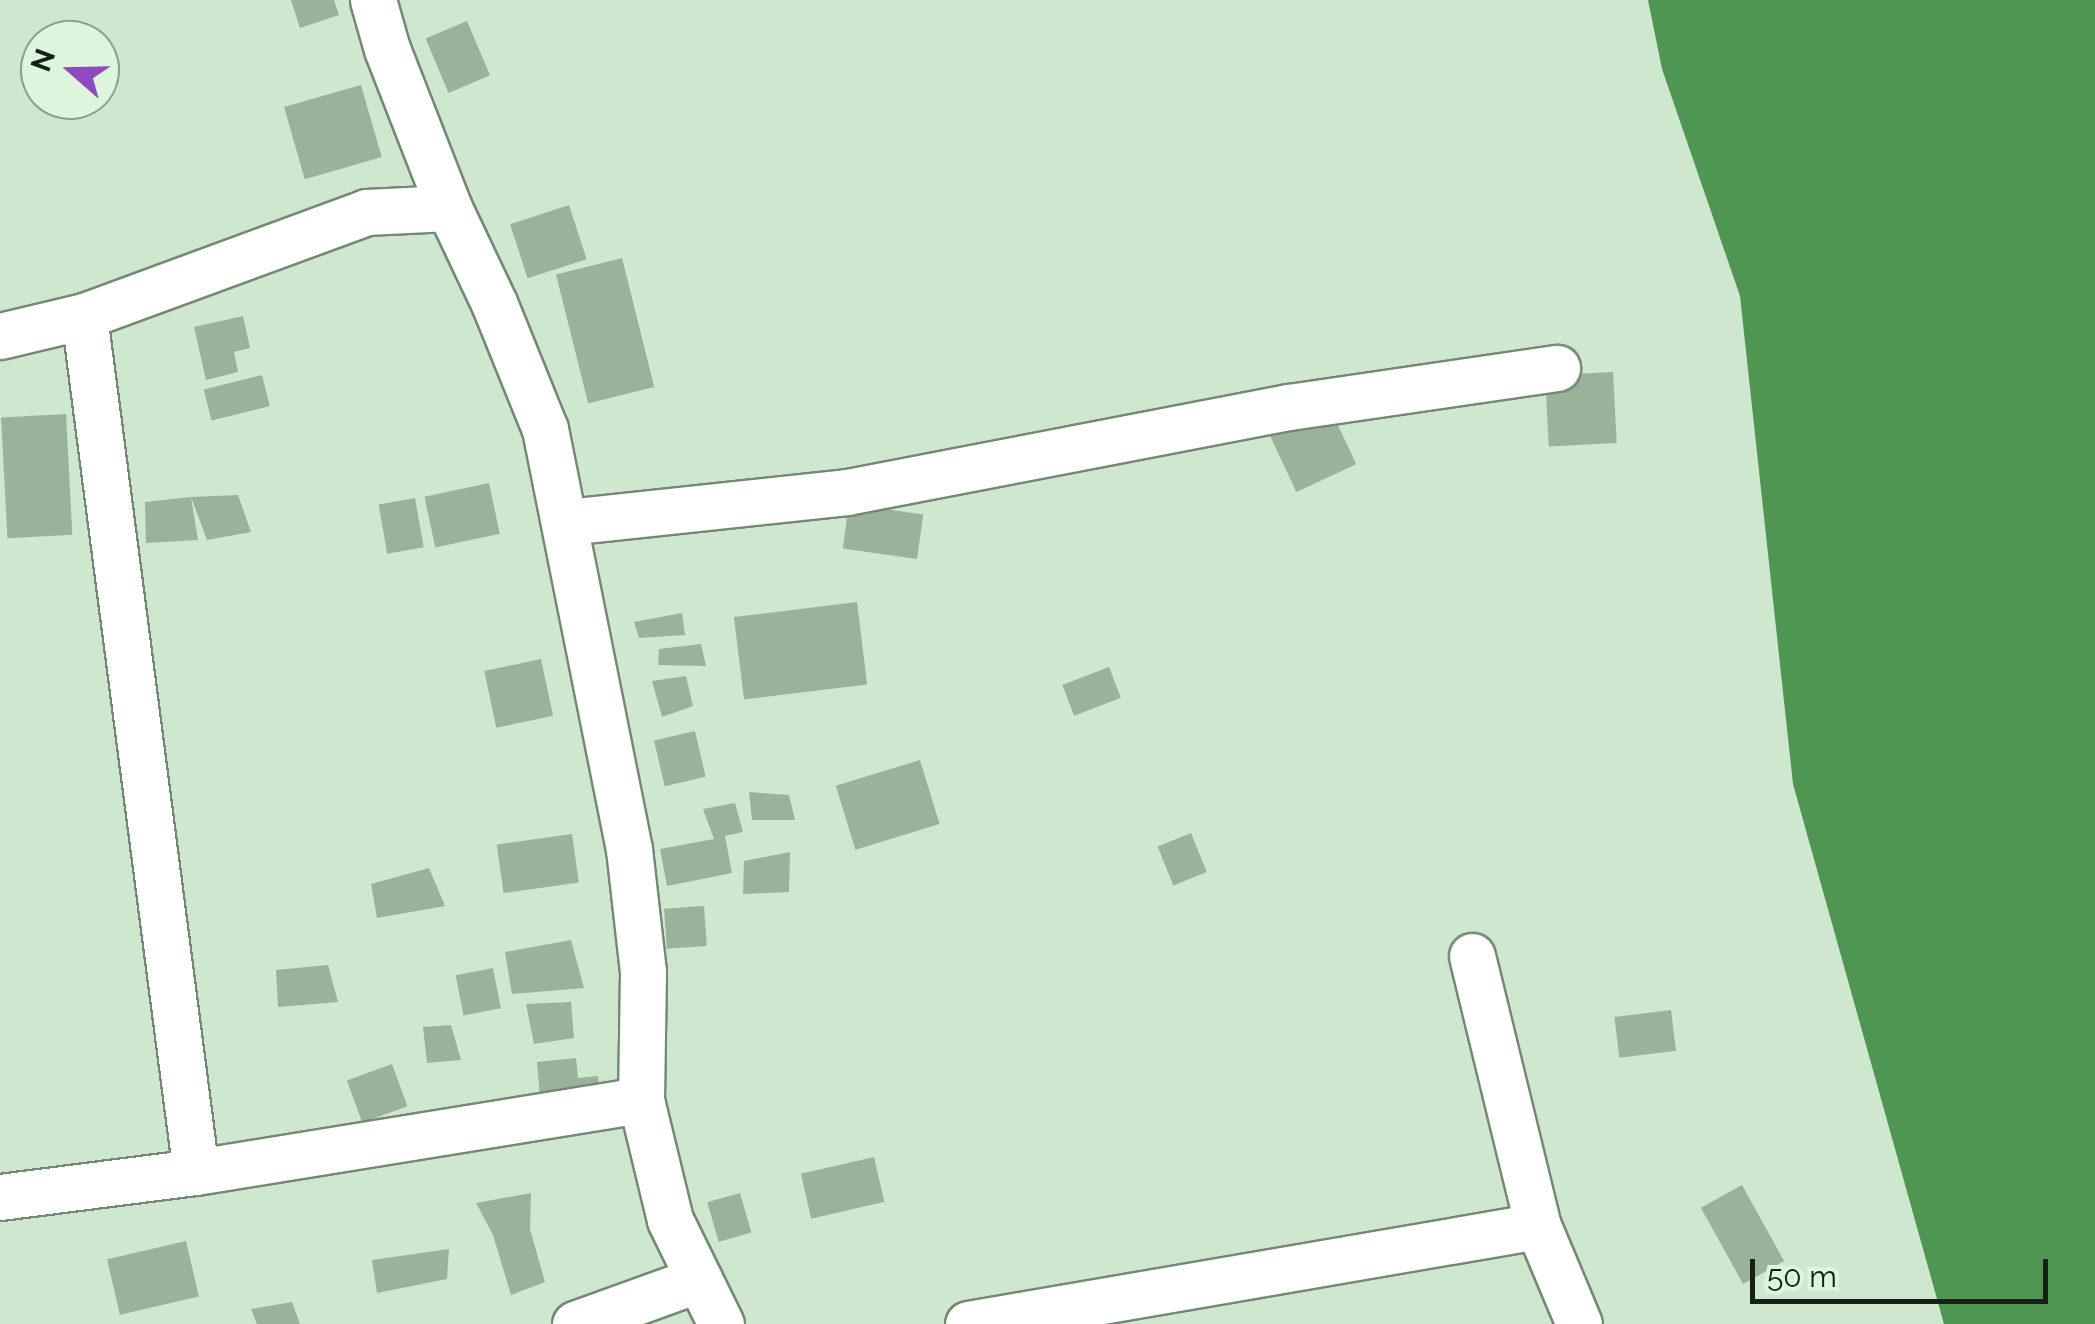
<!DOCTYPE html>
<style>
body{margin:0}
#map{position:relative;width:2095px;height:1324px;overflow:hidden;background:#cfe7cf;font-family:Raleway,sans-serif}
div>[style]{position:absolute}
[style*='--x']{left:calc(var(--x)*1px);top:calc(var(--y)*1px);width:calc(var(--w)*1px);rotate:calc(var(--a)*1deg)}
.water>*{inset:0;background:#4f9653}
.building>*{inset:0;background:#9ab19a;transform-origin:0 0}
.roads{filter:drop-shadow(2px 0 #738973) drop-shadow(-2px 0 #738973) drop-shadow(0 2px #738973) drop-shadow(0 -2px #738973)}
.minor>*{height:45px;margin:-22.5px;padding:0 22.5px;transform-origin:22.5px;border-radius:22.5px;background:#fff}
span{translate:-50% -50%;white-space:nowrap;text-align:center;line-height:1.15;-webkit-text-stroke:8px #dcf5dc;paint-order:stroke}
.north{position:absolute;left:20px;top:20px;width:100px;height:100px;box-sizing:border-box;background:#dcf5dc;border:2px solid #8da08d;border-radius:50%;rotate:290deg;font-size:28px;font-weight:700;line-height:40px;text-align:center;color:#172017}
.north::after{content:'';display:block;margin:auto;width:35px;height:45px;background:#8e4abe;clip-path:polygon(50% 0,100% 100%,50% 72%,0 100%)}
.scale{position:absolute;left:1750px;top:1259px;width:298px;height:45px;box-sizing:border-box;border:5px solid #172017;border-top:0;padding-left:12px;font-size:30px;line-height:35px;white-space:nowrap;color:#172017;-webkit-text-stroke:8px #dcf5dc;paint-order:stroke}
</style>
<div id="map">
<div class="water">
<i style="clip-path:polygon(1648px 0,2095px 0,2095px 1324px,1944px 1324px,1793px 784px,1740px 296px,1662px 69px)"></i>
</div>
<div class="building">
<i style="clip-path:polygon(291px 0,334px 0,339px 15px,300px 28px)"></i>
<i style="left:467px;top:21px;width:59px;height:45px;rotate:67deg"></i>
<i style="left:361px;top:85px;width:75px;height:80px;rotate:74deg"></i>
<i style="left:569px;top:205px;width:57px;height:62px;rotate:72deg"></i>
<i style="left:622px;top:258px;width:133px;height:68px;rotate:76deg"></i>
<i style="clip-path:polygon(243px 316px,250px 348px,234px 352px,238px 372px,206px 380px,194px 327px)"></i>
<i style="left:1613px;top:372px;width:71px;height:68px;rotate:87deg"></i>
<i style="left:262px;top:375px;width:32px;height:60px;rotate:76deg"></i>
<i style="left:1330px;top:408px;width:62px;height:66px;rotate:65deg"></i>
<i style="left:66px;top:414px;width:121px;height:65px;rotate:87deg"></i>
<i style="left:489px;top:483px;width:52px;height:66px;rotate:78deg"></i>
<i style="clip-path:polygon(238px 495px,251px 532px,207px 540px,191px 497px)"></i>
<i style="clip-path:polygon(191px 497px,198px 540px,146px 543px,145px 502px)"></i>
<i style="left:415px;top:498px;width:50px;height:37px;rotate:80deg"></i>
<i style="left:849px;top:504px;width:75px;height:45px;rotate:8deg"></i>
<i style="left:857px;top:602px;width:83px;height:124px;rotate:83deg"></i>
<i style="clip-path:polygon(682px 613px,685px 635px,639px 638px,634px 622px)"></i>
<i style="clip-path:polygon(701px 644px,706px 666px,658px 665px,659px 649px)"></i>
<i style="left:541px;top:659px;width:58px;height:58px;rotate:78deg"></i>
<i style="left:1109px;top:667px;width:33px;height:50px;rotate:69deg"></i>
<i style="clip-path:polygon(686px 676px,693px 706px,662px 717px,652px 681px)"></i>
<i style="left:695px;top:731px;width:47px;height:42px;rotate:77deg"></i>
<i style="left:920px;top:760px;width:67px;height:88px;rotate:73deg"></i>
<i style="clip-path:polygon(749px 792px,789px 795px,795px 820px,752px 820px)"></i>
<i style="clip-path:polygon(735px 803px,743px 832px,725px 836px,732px 873px,667px 886px,660px 849px,714px 839px,703px 809px)"></i>
<i style="left:1191px;top:833px;width:42px;height:36px;rotate:68deg"></i>
<i style="left:572px;top:834px;width:49px;height:76px;rotate:82deg"></i>
<i style="clip-path:polygon(790px 852px,789px 892px,743px 894px,744px 861px)"></i>
<i style="clip-path:polygon(429px 868px,445px 906px,377px 918px,371px 884px)"></i>
<i style="left:704px;top:906px;width:40px;height:40px;rotate:86deg"></i>
<i style="clip-path:polygon(571px 940px,584px 988px,512px 994px,505px 952px)"></i>
<i style="clip-path:polygon(328px 965px,338px 1002px,278px 1007px,276px 970px)"></i>
<i style="left:493px;top:968px;width:41px;height:38px;rotate:79deg"></i>
<i style="clip-path:polygon(571px 1002px,574px 1038px,534px 1044px,526px 1004px)"></i>
<i style="left:1671px;top:1010px;width:41px;height:57px;rotate:83deg"></i>
<i style="clip-path:polygon(451px 1025px,461px 1060px,427px 1063px,423px 1027px)"></i>
<i style="clip-path:polygon(576px 1058px,578px 1078px,598px 1076px,600px 1103px,541px 1109px,537px 1062px)"></i>
<i style="left:392px;top:1064px;width:45px;height:48px;rotate:70deg"></i>
<i style="left:874px;top:1157px;width:46px;height:75px;rotate:77deg"></i>
<i style="left:1742px;top:1185px;width:87px;height:47px;rotate:61deg"></i>
<i style="clip-path:polygon(531px 1193px,530px 1229px,545px 1282px,511px 1295px,493px 1235px,476px 1203px)"></i>
<i style="left:740px;top:1193px;width:41px;height:34px;rotate:74deg"></i>
<i style="left:186px;top:1241px;width:57px;height:81px;rotate:77deg"></i>
<i style="clip-path:polygon(449px 1249px,447px 1279px,377px 1293px,372px 1260px)"></i>
<i style="clip-path:polygon(292px 1302px,300px 1324px,257px 1324px,251px 1309px)"></i>
</div>
<div class="roads">
<div class="minor">
<i style="--x:373;--y:0;--w:51;--a:74.1"></i>
<i style="--x:387;--y:49;--w:171;--a:68.7"></i>
<i style="--x:449;--y:208;--w:105;--a:64.7"></i>
<i style="--x:494;--y:303;--w:136;--a:68"></i>
<i style="--x:545;--y:429;--w:428;--a:78.7"></i>
<i style="--x:629;--y:849;--w:124;--a:83.5"></i>
<i style="--x:643;--y:972;--w:128;--a:90.9"></i>
<i style="--x:641;--y:1100;--w:123;--a:76.4"></i>
<i style="--x:670;--y:1220;--w:116;--a:63.9"></i>
<i style="--x:84;--y:316;--w:863;--a:82.55"></i>
<i style="--x:0;--y:336;--w:86;--a:-13.4"></i>
<i style="--x:84;--y:316;--w:301;--a:-20.2"></i>
<i style="--x:366;--y:212;--w:83;--a:-2.8"></i>
<i style="--x:567;--y:522;--w:282;--a:-6.1"></i>
<i style="--x:847;--y:492;--w:450;--a:-10.9"></i>
<i style="--x:1289;--y:407;--w:271;--a:-8.3"></i>
<i style="--x:1472;--y:956;--w:278;--a:76.3"></i>
<i style="--x:1538;--y:1226;--w:106;--a:67.3"></i>
<i style="--x:0;--y:1197;--w:198;--a:-7.3"></i>
<i style="--x:196;--y:1172;--w:451;--a:-9.2"></i>
<i style="--x:575;--y:1324;--w:132;--a:-19.9"></i>
<i style="--x:968;--y:1324;--w:578;--a:-9.76"></i>
</div>
</div>
<div class="north">N</div>
<div class="scale">50 m</div>
</div>
